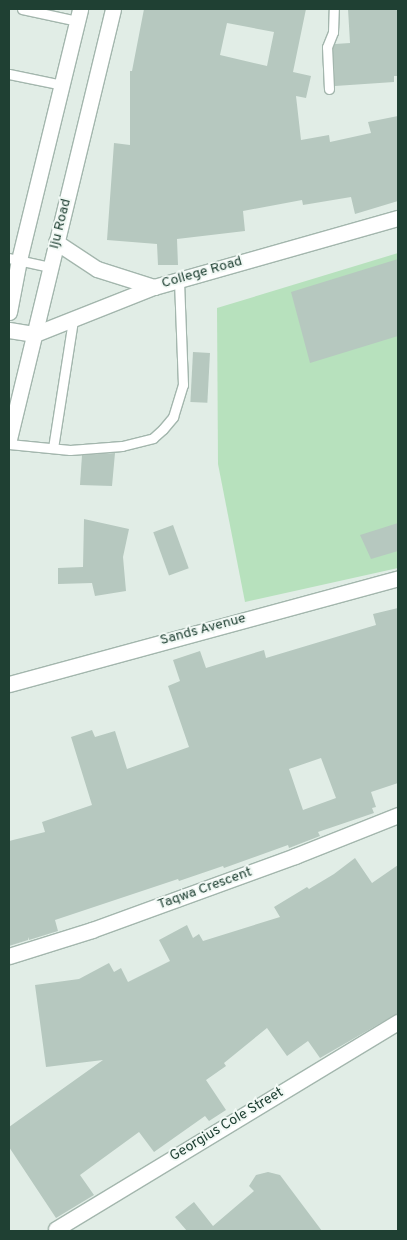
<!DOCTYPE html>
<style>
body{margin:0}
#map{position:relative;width:407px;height:1240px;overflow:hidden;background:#e1ede6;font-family:Overpass,sans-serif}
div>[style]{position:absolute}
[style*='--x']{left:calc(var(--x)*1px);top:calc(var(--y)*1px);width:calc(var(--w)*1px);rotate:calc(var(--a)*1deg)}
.green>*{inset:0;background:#b7e1bd}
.building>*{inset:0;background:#b6c8bf;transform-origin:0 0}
.roads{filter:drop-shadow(1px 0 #a3b6ad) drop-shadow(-1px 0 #a3b6ad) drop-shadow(0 1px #a3b6ad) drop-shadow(0 -1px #a3b6ad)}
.lane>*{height:9px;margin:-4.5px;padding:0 4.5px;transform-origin:4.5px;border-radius:4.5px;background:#fff}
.street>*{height:15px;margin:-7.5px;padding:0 7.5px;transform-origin:7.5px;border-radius:7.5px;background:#fff}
.secondary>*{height:15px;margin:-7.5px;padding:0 7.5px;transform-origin:7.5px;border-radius:7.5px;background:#fff}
span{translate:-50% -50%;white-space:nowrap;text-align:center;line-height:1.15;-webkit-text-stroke:4px #f2f9f5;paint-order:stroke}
.street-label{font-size:14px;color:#1f4033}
.frame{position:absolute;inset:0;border:10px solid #1f4033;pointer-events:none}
</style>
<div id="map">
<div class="green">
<i style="clip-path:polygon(398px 253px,398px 568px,245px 602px,218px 464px,217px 308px)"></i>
</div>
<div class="building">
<i style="clip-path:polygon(evenodd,144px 9px,306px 9px,293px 72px,311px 76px,306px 98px,296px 96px,301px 140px,329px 135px,330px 142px,371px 133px,368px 122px,398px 116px,398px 201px,355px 214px,351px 197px,303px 205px,302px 200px,243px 211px,245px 231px,177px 239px,178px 265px,158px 265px,157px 244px,107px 240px,114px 143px,130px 145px,130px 71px,132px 71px,144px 9px,227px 23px,274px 32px,267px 66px,220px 55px,227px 23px)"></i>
<i style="clip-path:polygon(348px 9px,398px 9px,398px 76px,394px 76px,394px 82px,335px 86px,333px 48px,335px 44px,350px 43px)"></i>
<i style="clip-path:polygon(398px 259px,398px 336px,310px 363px,291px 292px)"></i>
<i style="left:193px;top:352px;width:17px;height:50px;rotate:3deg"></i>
<i style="clip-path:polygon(115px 453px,112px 486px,80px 485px,82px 455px)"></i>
<i style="clip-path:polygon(84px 519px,129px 529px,123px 557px,126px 591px,95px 596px,92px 583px,58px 584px,58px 568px,83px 567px)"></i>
<i style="clip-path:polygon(398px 523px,398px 551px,371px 559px,360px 535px)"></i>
<i style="left:173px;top:525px;width:46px;height:21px;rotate:70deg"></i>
<i style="clip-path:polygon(evenodd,398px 608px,398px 783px,371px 792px,376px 807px,372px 808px,374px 813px,318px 832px,320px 836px,289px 848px,288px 845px,224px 868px,223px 866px,179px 881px,178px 879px,55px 920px,58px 931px,29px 940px,29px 937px,28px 940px,9px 946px,9px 841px,45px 832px,42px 822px,92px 805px,71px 737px,92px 730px,95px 737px,115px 731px,127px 769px,189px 747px,168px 686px,180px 681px,173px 660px,200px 651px,206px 668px,264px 650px,266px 658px,376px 625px,373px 614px,398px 608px,321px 758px,336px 798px,303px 810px,289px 769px,321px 758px)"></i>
<i style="clip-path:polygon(355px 858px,372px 883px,398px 865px,398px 1013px,320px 1058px,308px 1041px,287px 1056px,267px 1028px,224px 1063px,226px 1066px,206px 1080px,226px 1110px,209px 1121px,205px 1116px,154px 1152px,139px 1132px,80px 1175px,94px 1195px,56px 1218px,9px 1147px,9px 1127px,103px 1060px,46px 1067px,35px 985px,79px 979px,109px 963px,114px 972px,121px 968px,128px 982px,170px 961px,159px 940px,187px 925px,193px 938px,199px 934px,203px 941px,280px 917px,274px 907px,307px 887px,309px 889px,334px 874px)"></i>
<i style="clip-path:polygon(268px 1172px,280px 1175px,322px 1231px,187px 1231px,175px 1217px,194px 1202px,213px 1226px,254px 1191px,249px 1186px,256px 1175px)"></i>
</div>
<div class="roads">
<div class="lane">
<i style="--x:22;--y:9;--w:56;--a:12.3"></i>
<i style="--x:9;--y:74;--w:54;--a:11.7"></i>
<i style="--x:329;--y:89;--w:42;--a:-92.7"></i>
<i style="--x:327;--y:47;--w:16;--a:-68"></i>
<i style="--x:333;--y:32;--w:23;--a:-88"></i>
<i style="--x:9;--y:258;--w:42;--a:12.4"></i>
<i style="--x:9;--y:444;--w:61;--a:5.6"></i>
<i style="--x:70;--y:450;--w:52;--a:-4.4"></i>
<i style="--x:122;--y:446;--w:32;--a:-14"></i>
<i style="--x:153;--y:438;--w:13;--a:-42"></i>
<i style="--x:163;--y:429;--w:16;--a:-50"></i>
<i style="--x:173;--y:417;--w:34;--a:-73"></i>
<i style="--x:183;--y:385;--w:105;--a:-92.2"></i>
<i style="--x:53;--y:448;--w:130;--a:-81.1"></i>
</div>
<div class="street">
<i style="--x:9;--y:330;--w:26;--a:9"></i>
<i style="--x:35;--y:334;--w:128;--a:-21.6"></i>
<i style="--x:154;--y:287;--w:254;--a:-15.8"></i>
<i style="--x:9;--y:684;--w:403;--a:-15.2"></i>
<i style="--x:9;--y:956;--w:87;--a:-17.4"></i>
<i style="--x:92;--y:930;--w:216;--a:-20"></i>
<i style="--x:295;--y:856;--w:111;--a:-21.7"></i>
<i style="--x:56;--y:1229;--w:400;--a:-31.2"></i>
</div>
<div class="secondary">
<i style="--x:56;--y:242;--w:49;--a:33.4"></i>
<i style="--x:97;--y:269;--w:60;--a:17.5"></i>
<i style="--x:9;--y:312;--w:53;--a:-79.1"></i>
<i style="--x:19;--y:260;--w:258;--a:-76.3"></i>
<i style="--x:9;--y:439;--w:442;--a:-76.4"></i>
</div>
</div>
<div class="street-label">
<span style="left:61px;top:224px;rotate:-76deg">Iju Road</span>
<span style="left:202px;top:273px;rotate:-16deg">College Road</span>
<span style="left:203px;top:630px;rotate:-15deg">Sands Avenue</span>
<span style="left:205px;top:889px;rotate:-20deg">Taqwa Crescent</span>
<span style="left:227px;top:1125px;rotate:-31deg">Georgius Cole Street</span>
</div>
<div class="frame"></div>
</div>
